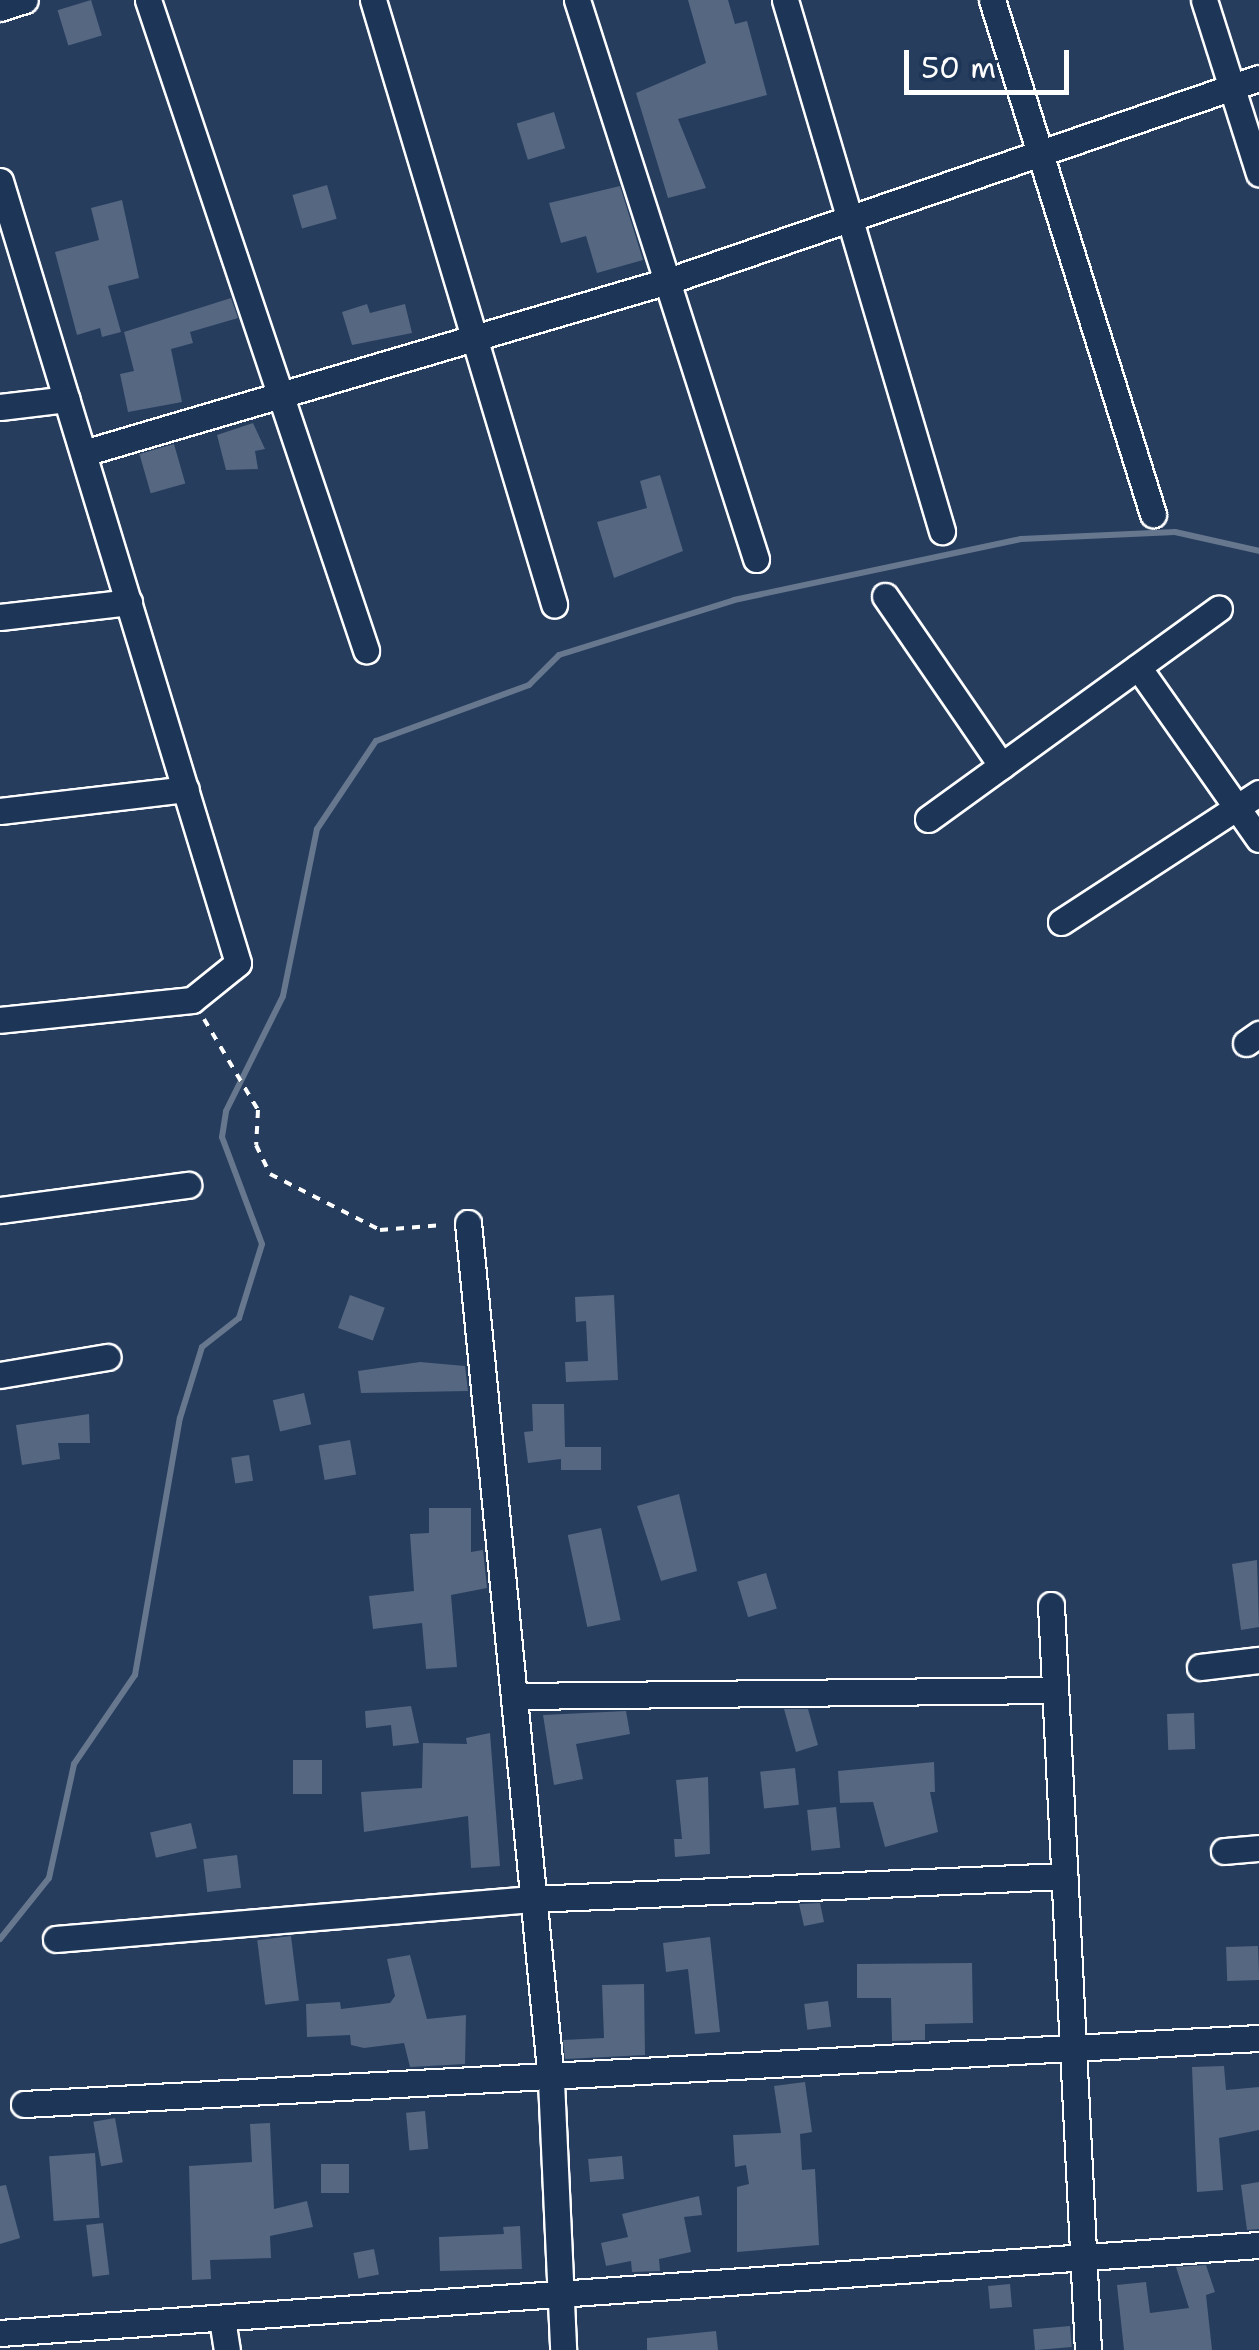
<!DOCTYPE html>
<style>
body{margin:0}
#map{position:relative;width:1259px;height:2350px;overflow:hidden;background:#263d5e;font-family:"Shantell Sans",sans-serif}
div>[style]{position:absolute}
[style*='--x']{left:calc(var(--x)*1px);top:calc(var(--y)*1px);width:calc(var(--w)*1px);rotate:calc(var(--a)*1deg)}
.stream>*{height:6px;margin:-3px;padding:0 3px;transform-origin:3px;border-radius:3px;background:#67788e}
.building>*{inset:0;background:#556781;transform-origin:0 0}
.path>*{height:4px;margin-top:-2px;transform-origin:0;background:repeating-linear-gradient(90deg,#fff 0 8px,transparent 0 16px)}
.roads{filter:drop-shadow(2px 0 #fff) drop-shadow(-2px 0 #fff) drop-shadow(0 2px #fff) drop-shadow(0 -2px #fff)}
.street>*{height:25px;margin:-12.5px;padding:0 12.5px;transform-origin:12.5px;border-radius:12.5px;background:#1d3557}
span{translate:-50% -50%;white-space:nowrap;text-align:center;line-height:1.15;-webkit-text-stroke:8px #1d3557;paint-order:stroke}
.scale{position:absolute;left:904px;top:50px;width:165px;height:45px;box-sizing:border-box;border:5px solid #fff;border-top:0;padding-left:12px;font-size:30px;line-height:35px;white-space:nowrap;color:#fff;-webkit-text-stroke:8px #1d3557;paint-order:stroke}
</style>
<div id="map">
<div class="stream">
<i style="--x:0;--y:1939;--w:78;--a:-51.2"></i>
<i style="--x:49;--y:1878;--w:117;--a:-77.6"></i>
<i style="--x:74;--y:1764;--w:108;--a:-55.6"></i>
<i style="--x:135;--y:1675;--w:261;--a:-80.1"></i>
<i style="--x:180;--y:1418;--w:74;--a:-72.8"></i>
<i style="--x:202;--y:1347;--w:47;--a:-38.1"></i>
<i style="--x:239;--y:1318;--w:77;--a:-72.7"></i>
<i style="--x:262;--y:1244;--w:114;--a:-110.5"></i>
<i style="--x:222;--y:1137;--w:26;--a:-81"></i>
<i style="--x:226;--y:1111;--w:128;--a:-63.6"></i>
<i style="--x:283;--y:996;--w:170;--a:-78.5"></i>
<i style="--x:317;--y:829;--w:106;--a:-56.2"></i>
<i style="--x:376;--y:741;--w:163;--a:-20.1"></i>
<i style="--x:529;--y:685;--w:42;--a:-45"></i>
<i style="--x:559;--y:655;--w:183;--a:-17.4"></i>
<i style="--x:734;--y:600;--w:293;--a:-12"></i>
<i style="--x:1021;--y:539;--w:154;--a:-2.6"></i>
<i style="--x:1175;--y:532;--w:86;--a:12.7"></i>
</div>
<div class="building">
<i style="left:91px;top:0;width:37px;height:35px;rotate:73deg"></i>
<i style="clip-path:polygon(688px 0,728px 0,735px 24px,747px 21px,767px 95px,678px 119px,706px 188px,668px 198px,636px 93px,706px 63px)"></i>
<i style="left:554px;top:112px;width:38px;height:39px;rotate:73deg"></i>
<i style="left:327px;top:185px;width:35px;height:36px;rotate:74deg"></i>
<i style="clip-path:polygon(620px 186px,643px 260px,597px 273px,586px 236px,561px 243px,549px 203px)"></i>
<i style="clip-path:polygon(122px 200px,139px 278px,108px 286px,121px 332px,102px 337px,100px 328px,77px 335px,55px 252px,99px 240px,91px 208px)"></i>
<i style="clip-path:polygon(231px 298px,238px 318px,190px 332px,193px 343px,171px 349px,182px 402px,128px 412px,120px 374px,134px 371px,124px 332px)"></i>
<i style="clip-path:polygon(367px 304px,370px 313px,405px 304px,412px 333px,352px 345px,342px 312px)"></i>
<i style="clip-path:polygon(253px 423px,265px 449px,255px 451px,258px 469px,226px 470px,217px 435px)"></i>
<i style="left:174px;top:444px;width:41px;height:36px;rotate:74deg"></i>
<i style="clip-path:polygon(660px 475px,683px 551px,614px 578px,597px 522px,647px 508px,640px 481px)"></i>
<i style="left:350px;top:1295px;width:37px;height:35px;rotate:20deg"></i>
<i style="clip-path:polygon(614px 1295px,618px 1380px,566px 1382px,565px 1362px,588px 1361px,586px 1321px,576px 1322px,575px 1297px)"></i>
<i style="clip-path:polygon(420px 1362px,465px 1366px,468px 1391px,361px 1393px,358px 1371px)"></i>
<i style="left:304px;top:1393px;width:32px;height:32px;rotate:77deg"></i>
<i style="clip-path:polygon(532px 1404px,564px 1404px,565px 1447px,601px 1447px,601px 1470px,561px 1470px,561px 1459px,528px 1463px,524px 1432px,533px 1431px)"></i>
<i style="clip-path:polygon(89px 1414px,90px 1443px,58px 1443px,60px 1459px,22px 1465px,16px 1425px)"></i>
<i style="left:350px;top:1440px;width:35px;height:32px;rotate:80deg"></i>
<i style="left:249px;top:1455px;width:26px;height:18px;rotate:81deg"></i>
<i style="clip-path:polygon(679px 1494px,697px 1571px,661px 1581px,637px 1506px)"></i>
<i style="clip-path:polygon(429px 1508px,471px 1508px,471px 1552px,483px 1550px,487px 1588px,451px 1595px,457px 1667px,426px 1669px,422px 1623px,373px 1629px,369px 1596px,414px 1591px,410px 1534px,429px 1533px)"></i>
<i style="left:601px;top:1528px;width:94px;height:34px;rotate:78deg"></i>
<i style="clip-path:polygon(1257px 1560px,1259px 1627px,1241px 1630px,1232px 1564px)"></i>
<i style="left:766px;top:1573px;width:37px;height:30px;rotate:73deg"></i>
<i style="clip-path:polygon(411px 1706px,419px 1743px,393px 1746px,391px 1725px,366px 1728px,365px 1711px)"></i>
<i style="clip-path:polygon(784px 1709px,808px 1709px,818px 1745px,796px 1752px)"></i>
<i style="clip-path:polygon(626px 1711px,630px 1734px,576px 1744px,583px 1779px,554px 1785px,543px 1715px)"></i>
<i style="left:1194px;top:1713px;width:36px;height:27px;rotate:88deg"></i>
<i style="clip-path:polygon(490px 1733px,500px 1866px,471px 1868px,468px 1816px,364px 1832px,361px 1792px,422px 1788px,423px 1743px,467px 1744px,466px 1738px)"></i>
<i style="left:293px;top:1760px;width:29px;height:34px"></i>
<i style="clip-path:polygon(934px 1762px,935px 1792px,930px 1792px,938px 1832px,885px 1847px,873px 1802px,840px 1803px,838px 1771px)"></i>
<i style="left:795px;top:1768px;width:37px;height:35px;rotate:84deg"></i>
<i style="clip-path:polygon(708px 1777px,710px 1854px,675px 1857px,674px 1839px,682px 1839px,676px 1780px)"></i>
<i style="left:836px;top:1807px;width:41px;height:29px;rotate:84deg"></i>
<i style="left:191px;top:1823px;width:26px;height:42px;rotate:77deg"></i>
<i style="left:237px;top:1855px;width:33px;height:34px;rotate:83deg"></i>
<i style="clip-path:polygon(820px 1903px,824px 1922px,804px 1926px,799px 1904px)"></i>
<i style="left:291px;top:1936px;width:65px;height:34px;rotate:83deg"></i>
<i style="clip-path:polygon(710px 1937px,720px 2032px,695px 2034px,688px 1969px,666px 1972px,663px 1943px)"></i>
<i style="left:1258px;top:1946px;width:34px;height:32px;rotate:88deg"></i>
<i style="clip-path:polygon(410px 1955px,427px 2019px,466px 2015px,465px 2064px,410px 2067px,404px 2043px,364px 2048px,351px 2045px,350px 2035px,307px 2037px,306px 2004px,340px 2002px,341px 2009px,390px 2003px,395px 1996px,387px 1959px)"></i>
<i style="clip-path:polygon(972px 1963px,973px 2023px,925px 2024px,925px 2040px,892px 2041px,891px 1998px,857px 1998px,857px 1964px)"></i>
<i style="clip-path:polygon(644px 1984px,645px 2055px,565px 2059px,563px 2040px,604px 2038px,602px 1985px)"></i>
<i style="left:828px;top:2001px;width:26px;height:24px;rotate:83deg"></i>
<i style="clip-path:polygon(1224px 2066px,1226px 2090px,1259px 2087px,1259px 2130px,1219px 2138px,1223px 2190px,1197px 2192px,1192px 2067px)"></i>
<i style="clip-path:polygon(805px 2082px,812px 2132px,800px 2134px,802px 2170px,815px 2169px,819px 2245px,737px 2252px,737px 2187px,749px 2184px,746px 2165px,735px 2167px,733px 2135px,781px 2133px,774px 2086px)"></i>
<i style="left:425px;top:2111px;width:38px;height:19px;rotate:85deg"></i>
<i style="left:115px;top:2118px;width:45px;height:22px;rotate:80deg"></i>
<i style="clip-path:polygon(270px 2123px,274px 2209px,307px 2201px,313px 2227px,270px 2236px,271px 2258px,210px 2260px,211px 2279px,192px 2280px,189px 2166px,252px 2162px,250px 2124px)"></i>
<i style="left:95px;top:2153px;width:65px;height:46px;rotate:86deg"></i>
<i style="left:622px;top:2156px;width:23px;height:34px;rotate:85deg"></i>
<i style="left:321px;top:2164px;width:28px;height:29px"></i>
<i style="clip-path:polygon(1259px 2182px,1259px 2229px,1247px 2230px,1241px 2185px)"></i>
<i style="clip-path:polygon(6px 2185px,20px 2238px,0 2244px,0 2186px)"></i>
<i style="clip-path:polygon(699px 2196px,702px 2215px,684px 2217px,691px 2252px,659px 2259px,660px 2271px,632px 2272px,631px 2261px,606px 2266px,601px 2243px,628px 2237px,622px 2214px)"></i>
<i style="left:103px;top:2223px;width:52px;height:17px;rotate:83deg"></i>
<i style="clip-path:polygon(520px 2226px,522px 2269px,440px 2271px,439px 2237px,504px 2234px,503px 2227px)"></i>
<i style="left:374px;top:2249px;width:26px;height:21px;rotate:79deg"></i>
<i style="clip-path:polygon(1206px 2265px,1215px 2292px,1206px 2295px,1212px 2350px,1124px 2350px,1117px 2285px,1146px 2282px,1150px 2313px,1189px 2308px,1176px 2267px)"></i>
<i style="left:1010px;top:2284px;width:23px;height:22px;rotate:85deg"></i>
<i style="left:1070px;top:2326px;width:21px;height:37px;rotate:85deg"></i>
<i style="clip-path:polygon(716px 2331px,718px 2350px,647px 2350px,647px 2338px)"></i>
</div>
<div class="path">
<i style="--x:204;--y:1019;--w:106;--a:59.3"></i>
<i style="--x:258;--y:1110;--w:35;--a:93"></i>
<i style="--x:256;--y:1145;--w:32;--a:64"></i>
<i style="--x:270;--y:1174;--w:123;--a:27"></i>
<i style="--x:380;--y:1230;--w:63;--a:-4.5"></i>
</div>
<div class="roads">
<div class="street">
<i style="--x:148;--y:0;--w:686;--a:71.46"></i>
<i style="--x:373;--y:0;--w:631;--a:73.32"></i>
<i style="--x:577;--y:0;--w:587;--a:72.24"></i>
<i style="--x:785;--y:0;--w:554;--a:73.53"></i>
<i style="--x:992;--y:0;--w:539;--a:72.61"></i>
<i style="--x:1204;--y:0;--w:182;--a:72.4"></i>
<i style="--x:0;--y:8;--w:26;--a:-18"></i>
<i style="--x:0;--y:181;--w:817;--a:73.07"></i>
<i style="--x:238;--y:963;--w:59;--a:141.2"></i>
<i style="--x:192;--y:1000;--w:193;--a:174.1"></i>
<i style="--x:0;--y:407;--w:67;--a:-6.8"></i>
<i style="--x:87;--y:452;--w:609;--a:-16.41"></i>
<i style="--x:671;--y:280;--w:622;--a:-18.96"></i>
<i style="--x:885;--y:596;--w:206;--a:55.5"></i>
<i style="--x:0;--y:617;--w:130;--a:-6.6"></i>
<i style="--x:1138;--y:667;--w:210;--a:54.9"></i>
<i style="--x:0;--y:811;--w:187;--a:-6.7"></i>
<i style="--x:928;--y:819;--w:359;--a:-35.9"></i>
<i style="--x:1061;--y:922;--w:236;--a:-33.1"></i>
<i style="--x:1246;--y:1043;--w:16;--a:-35"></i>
<i style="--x:0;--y:1210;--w:190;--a:-7.6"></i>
<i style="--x:468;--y:1223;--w:862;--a:84.47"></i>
<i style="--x:551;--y:2081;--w:269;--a:87.4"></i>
<i style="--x:0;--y:1375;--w:109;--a:-9.5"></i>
<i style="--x:1051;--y:1605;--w:746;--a:87.16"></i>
<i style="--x:1200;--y:1667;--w:59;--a:-6.8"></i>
<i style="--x:515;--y:1696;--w:540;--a:-0.64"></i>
<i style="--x:1224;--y:1851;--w:35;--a:-5"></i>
<i style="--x:56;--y:1939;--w:477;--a:-4.8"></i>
<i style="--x:531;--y:1899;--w:534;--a:-2.47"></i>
<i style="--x:24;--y:2104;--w:1237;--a:-3.06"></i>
<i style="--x:222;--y:2319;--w:31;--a:81"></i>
<i style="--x:0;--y:2333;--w:1262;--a:-4"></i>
</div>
</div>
<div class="scale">50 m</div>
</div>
